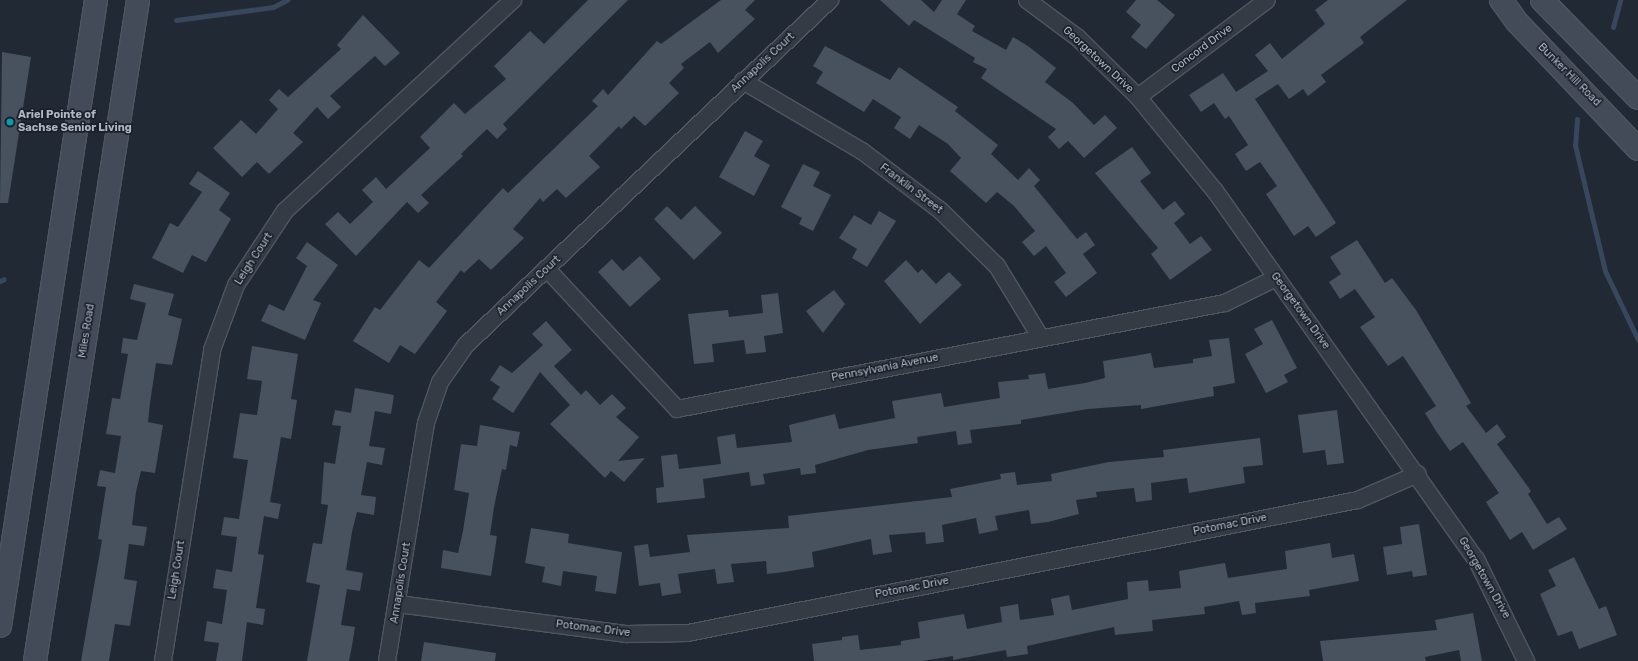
<!DOCTYPE html>
<style>
body{margin:0}
#map{position:relative;width:1638px;height:661px;overflow:hidden;background:#212934;font-family:Rubik,sans-serif}
div>[style]{position:absolute}
[style*='--x']{left:calc(var(--x)*1px);top:calc(var(--y)*1px);width:calc(var(--w)*1px);rotate:calc(var(--a)*1deg)}
.stream>*{height:5px;margin:-2.5px;padding:0 2.5px;transform-origin:2.5px;border-radius:2.5px;background:#38475d}
.building>*{inset:0;background:#48515e}
.roads{filter:drop-shadow(1px 0 #4f5660) drop-shadow(-1px 0 #4f5660) drop-shadow(0 1px #4f5660) drop-shadow(0 -1px #4f5660)}
.minor>*{height:16px;margin:-8px;padding:0 8px;transform-origin:8px;border-radius:8px;background:#343b45}
.secondary>*{height:22px;margin:-11px;padding:0 11px;transform-origin:11px;border-radius:11px;background:#434b58}
.dots>*{width:11px;height:11px;translate:-50% -50%;box-sizing:border-box;border:2px solid #1a202a;border-radius:50%}
span{translate:-50% -50%;white-space:nowrap;text-align:center;line-height:1.15;-webkit-text-stroke:3.5px #1a202a;paint-order:stroke}
.street-label{font-size:11px;color:#afb6c2}
.poi-label{font-size:11px;color:#afb6c2;font-weight:700}
.left{translate:0 -50%;text-align:left}
</style>
<div id="map">
<div class="stream">
<i style="--x:176;--y:20;--w:98;--a:-7.6"></i>
<i style="--x:273;--y:7;--w:16;--a:-27"></i>
<i style="--x:1613;--y:27;--w:28;--a:-75"></i>
<i style="--x:1577;--y:119;--w:26;--a:94"></i>
<i style="--x:1575;--y:145;--w:130;--a:76.6"></i>
<i style="--x:1605;--y:271;--w:76;--a:64.4"></i>
<i style="--x:0;--y:281;--w:4;--a:-27"></i>
</div>
<div class="building">
<i style="clip-path:polygon(588px 0,628px 0,503px 124px,507px 129px,497px 139px,487px 129px,461px 154px,463px 156px,421px 195px,429px 203px,418px 213px,407px 202px,356px 256px,325px 224px,338px 212px,350px 224px,373px 202px,362px 190px,376px 177px,386px 189px,430px 148px,420px 137px,454px 103px,465px 114px,506px 79px,494px 66px,530px 31px,544px 44px)"></i>
<i style="clip-path:polygon(721px 0,755px 0,745px 10px,755px 19px,718px 53px,710px 42px,681px 64px,684px 68px,669px 83px,679px 93px,645px 126px,634px 116px,621px 129px,619px 126px,589px 156px,600px 167px,566px 198px,557px 189px,543px 202px,540px 198px,513px 229px,524px 238px,491px 270px,479px 259px,464px 273px,461px 270px,436px 302px,447px 311px,415px 354px,400px 345px,389px 363px,353px 341px,375px 307px,380px 310px,419px 260px,429px 268px,503px 188px,508px 193px,598px 106px,592px 101px,603px 89px,608px 95px,657px 41px,661px 44px)"></i>
<i style="clip-path:polygon(880px 0,921px 0,934px 12px,942px 0,966px 0,957px 14px,975px 26px,972px 31px,1006px 50px,1013px 37px,1028px 46px,1056px 68px,1045px 82px,1073px 103px,1094px 125px,1105px 115px,1117px 128px,1084px 158px,1068px 141px,1059px 149px,1048px 137px,1056px 129px,981px 78px,987px 69px,973px 62px,975px 58px,914px 20px,909px 26px)"></i>
<i style="clip-path:polygon(1136px 0,1157px 0,1175px 15px,1146px 49px,1131px 37px,1141px 25px,1126px 12px)"></i>
<i style="clip-path:polygon(1328px 0,1407px 0,1360px 37px,1364px 43px,1321px 75px,1326px 82px,1308px 96px,1303px 89px,1289px 99px,1278px 84px,1255px 99px,1336px 223px,1316px 237px,1308px 226px,1294px 236px,1266px 194px,1277px 186px,1260px 162px,1246px 171px,1235px 154px,1248px 145px,1229px 116px,1225px 119px,1214px 103px,1201px 112px,1189px 95px,1223px 73px,1236px 92px,1268px 71px,1255px 55px,1270px 43px,1282px 59px,1325px 24px,1315px 10px)"></i>
<i style="clip-path:polygon(363px 15px,400px 53px,385px 66px,375px 56px,330px 96px,341px 107px,328px 119px,317px 107px,293px 133px,303px 142px,269px 174px,257px 162px,242px 177px,213px 148px,241px 120px,256px 134px,278px 109px,269px 100px,279px 89px,288px 97px,341px 49px,337px 45px)"></i>
<i style="clip-path:polygon(825px 46px,890px 80px,899px 67px,958px 107px,955px 111px,998px 145px,991px 154px,1018px 180px,1029px 168px,1040px 180px,1034px 186px,1077px 239px,1086px 232px,1095px 245px,1083px 254px,1097px 273px,1066px 297px,1054px 282px,1066px 273px,1046px 246px,1034px 256px,1022px 242px,1035px 231px,1014px 206px,997px 192px,986px 203px,950px 171px,961px 158px,948px 144px,919px 125px,910px 139px,894px 128px,901px 117px,873px 99px,864px 112px,816px 83px,823px 72px,813px 66px)"></i>
<i style="clip-path:polygon(2px 52px,31px 57px,8px 203px,0 203px)"></i>
<i style="clip-path:polygon(745px 131px,763px 141px,754px 156px,770px 165px,754px 196px,719px 177px)"></i>
<i style="clip-path:polygon(1132px 147px,1151px 173px,1140px 181px,1163px 210px,1175px 201px,1185px 214px,1174px 223px,1190px 244px,1201px 236px,1212px 250px,1170px 280px,1151px 254px,1158px 248px,1095px 173px)"></i>
<i style="clip-path:polygon(803px 164px,820px 172px,813px 186px,831px 195px,813px 231px,799px 224px,802px 218px,781px 207px)"></i>
<i style="clip-path:polygon(198px 171px,230px 193px,219px 210px,231px 219px,206px 262px,192px 255px,183px 273px,152px 258px,170px 223px,178px 227px,202px 192px,189px 184px)"></i>
<i style="clip-path:polygon(667px 206px,681px 220px,695px 206px,722px 233px,694px 260px,654px 219px)"></i>
<i style="clip-path:polygon(879px 211px,896px 221px,867px 267px,852px 258px,857px 249px,839px 238px,854px 215px,871px 225px)"></i>
<i style="clip-path:polygon(1357px 240px,1385px 283px,1392px 278px,1416px 310px,1471px 403px,1466px 406px,1486px 433px,1497px 424px,1506px 437px,1497px 444px,1531px 491px,1528px 494px,1547px 524px,1559px 517px,1567px 529px,1533px 550px,1522px 532px,1510px 540px,1486px 502px,1499px 493px,1463px 442px,1450px 451px,1436px 431px,1425px 413px,1436px 406px,1403px 356px,1388px 366px,1360px 327px,1375px 317px,1355px 289px,1340px 299px,1329px 282px,1341px 274px,1330px 257px)"></i>
<i style="clip-path:polygon(307px 242px,338px 265px,313px 300px,321px 303px,305px 340px,261px 321px,269px 304px,284px 311px,307px 266px,296px 258px)"></i>
<i style="clip-path:polygon(640px 256px,661px 279px,630px 307px,598px 272px,612px 259px,623px 271px)"></i>
<i style="clip-path:polygon(906px 260px,918px 273px,922px 269px,936px 284px,949px 272px,962px 285px,920px 324px,884px 281px)"></i>
<i style="clip-path:polygon(134px 284px,174px 294px,168px 315px,182px 319px,172px 365px,156px 363px,150px 403px,148px 422px,163px 425px,155px 473px,141px 471px,136px 492px,132px 525px,147px 527px,144px 546px,129px 544px,124px 579px,137px 581px,130px 626px,115px 624px,109px 661px,81px 661px,102px 540px,98px 539px,106px 487px,97px 486px,100px 470px,115px 473px,121px 436px,106px 434px,112px 398px,120px 399px,128px 354px,121px 353px,123px 338px,137px 340px,146px 303px,130px 299px)"></i>
<i style="clip-path:polygon(834px 290px,845px 304px,823px 333px,806px 311px)"></i>
<i style="clip-path:polygon(778px 293px,783px 333px,764px 336px,766px 352px,746px 354px,744px 340px,712px 344px,714px 362px,694px 364px,688px 314px,728px 310px,729px 317px,763px 313px,761px 295px)"></i>
<i style="clip-path:polygon(1272px 320px,1297px 368px,1284px 375px,1288px 382px,1266px 393px,1245px 354px,1263px 344px,1254px 329px)"></i>
<i style="clip-path:polygon(546px 321px,572px 350px,554px 366px,581px 395px,586px 390px,600px 405px,612px 394px,626px 408px,616px 417px,639px 437px,618px 461px,645px 458px,624px 482px,611px 471px,605px 478px,550px 424px,570px 405px,540px 372px,513px 413px,492px 399px,500px 387px,490px 380px,500px 365px,512px 373px,543px 345px,532px 334px)"></i>
<i style="clip-path:polygon(1229px 338px,1235px 383px,1213px 387px,1214px 396px,1141px 409px,1141px 405px,1088px 409px,1021px 420px,1021px 424px,970px 430px,972px 443px,958px 445px,956px 431px,917px 437px,918px 443px,868px 450px,815px 465px,816px 473px,801px 475px,800px 468px,763px 474px,765px 484px,751px 486px,749px 472px,703px 479px,705px 498px,657px 503px,656px 488px,664px 487px,661px 456px,677px 454px,679px 469px,721px 464px,717px 437px,735px 434px,737px 448px,792px 442px,789px 425px,835px 414px,839px 429px,895px 418px,892px 401px,941px 393px,944px 407px,1000px 398px,998px 382px,1029px 379px,1028px 375px,1045px 373px,1048px 389px,1085px 383px,1105px 378px,1103px 361px,1134px 356px,1151px 353px,1154px 368px,1193px 363px,1193px 359px,1212px 356px,1209px 340px)"></i>
<i style="clip-path:polygon(252px 346px,298px 354px,291px 399px,297px 400px,291px 439px,281px 437px,270px 502px,281px 504px,278px 519px,264px 516px,258px 554px,264px 555px,256px 608px,265px 609px,263px 625px,247px 622px,242px 661px,216px 661px,219px 643px,204px 641px,207px 621px,222px 624px,227px 590px,213px 588px,216px 569px,232px 572px,237px 537px,221px 535px,224px 517px,239px 519px,248px 460px,233px 458px,240px 413px,257px 415px,262px 381px,247px 379px)"></i>
<i style="clip-path:polygon(355px 388px,394px 395px,391px 414px,375px 411px,369px 446px,385px 448px,382px 465px,367px 462px,361px 495px,376px 497px,374px 515px,357px 512px,352px 532px,346px 570px,363px 573px,360px 591px,347px 589px,341px 625px,355px 627px,352px 646px,349px 661px,307px 661px,320px 585px,306px 582px,313px 543px,322px 544px,328px 505px,321px 504px,324px 462px,335px 464px,341px 426px,332px 425px,335px 410px,351px 413px)"></i>
<i style="clip-path:polygon(1337px 410px,1344px 463px,1327px 465px,1325px 450px,1303px 453px,1298px 415px)"></i>
<i style="clip-path:polygon(480px 425px,520px 432px,517px 447px,510px 445px,506px 470px,502px 469px,494px 507px,490px 535px,497px 536px,491px 576px,441px 568px,443px 550px,458px 553px,463px 531px,469px 493px,454px 490px,461px 444px,477px 446px)"></i>
<i style="clip-path:polygon(1260px 438px,1263px 465px,1243px 467px,1245px 483px,1189px 493px,1187px 478px,1151px 483px,1152px 500px,1136px 502px,1134px 488px,1096px 492px,1097px 497px,1076px 500px,1079px 514px,1048px 522px,1031px 524px,1029px 510px,995px 516px,998px 530px,979px 534px,976px 518px,942px 525px,944px 542px,926px 544px,925px 532px,889px 535px,892px 552px,873px 555px,871px 539px,812px 552px,814px 567px,784px 572px,767px 574px,766px 561px,731px 564px,734px 582px,717px 584px,715px 569px,678px 574px,681px 593px,662px 596px,660px 583px,639px 586px,634px 546px,648px 544px,650px 557px,690px 552px,687px 535px,789px 528px,788px 516px,952px 497px,950px 489px,1001px 479px,1000px 474px,1015px 472px,1017px 485px,1052px 481px,1051px 474px,1109px 462px,1164px 457px,1163px 450px)"></i>
<i style="clip-path:polygon(1419px 524px,1427px 575px,1413px 577px,1412px 571px,1387px 575px,1383px 547px,1402px 544px,1400px 527px)"></i>
<i style="clip-path:polygon(531px 528px,569px 534px,568px 543px,622px 552px,616px 594px,595px 591px,597px 576px,563px 571px,561px 586px,542px 582px,545px 567px,525px 563px)"></i>
<i style="clip-path:polygon(1330px 543px,1332px 558px,1354px 554px,1359px 581px,1309px 590px,1310px 596px,1255px 603px,1256px 613px,1242px 615px,1239px 601px,1204px 607px,1205px 614px,1152px 620px,1153px 631px,1115px 635px,1114px 627px,1027px 646px,1028px 654px,1007px 657px,1006px 650px,953px 660px,953px 656px,922px 661px,814px 661px,812px 644px,842px 640px,842px 637px,858px 635px,860px 650px,901px 645px,901px 641px,920px 638px,918px 622px,964px 614px,967px 629px,1002px 622px,1000px 607px,1018px 604px,1020px 620px,1054px 615px,1051px 599px,1069px 595px,1072px 610px,1128px 599px,1127px 582px,1148px 580px,1149px 591px,1181px 588px,1179px 571px,1207px 566px,1225px 563px,1228px 578px,1287px 569px,1285px 551px)"></i>
<i style="clip-path:polygon(1574px 557px,1599px 609px,1606px 606px,1617px 635px,1579px 649px,1572px 631px,1558px 636px,1540px 594px,1556px 586px,1548px 570px)"></i>
<i style="clip-path:polygon(1473px 613px,1482px 661px,1461px 661px,1459px 650px,1425px 657px,1426px 661px,1323px 661px,1320px 641px,1437px 630px,1435px 620px)"></i>
<i style="clip-path:polygon(424px 642px,496px 653px,495px 661px,421px 661px)"></i>
</div>
<div class="roads">
<div class="minor">
<i style="--x:1027;--y:0;--w:64;--a:36.7"></i>
<i style="--x:1078;--y:38;--w:84;--a:44.5"></i>
<i style="--x:1138;--y:97;--w:122;--a:50.7"></i>
<i style="--x:1215;--y:191;--w:451;--a:54.7"></i>
<i style="--x:1476;--y:559;--w:114;--a:63.9"></i>
<i style="--x:743;--y:81;--w:138;--a:30.5"></i>
<i style="--x:862;--y:151;--w:99;--a:37.2"></i>
<i style="--x:941;--y:211;--w:78;--a:44.5"></i>
<i style="--x:997;--y:266;--w:84;--a:58.6"></i>
<i style="--x:1138;--y:97;--w:161;--a:-36.9"></i>
<i style="--x:547;--y:269;--w:191;--a:47.1"></i>
<i style="--x:677;--y:409;--w:558;--a:-10.95"></i>
<i style="--x:1225;--y:303;--w:57;--a:-26.1"></i>
<i style="--x:398;--y:604;--w:231;--a:7.5"></i>
<i style="--x:627;--y:634;--w:61;--a:-0.9"></i>
<i style="--x:688;--y:633;--w:683;--a:-11.23"></i>
<i style="--x:1358;--y:500;--w:65;--a:-23.4"></i>
<i style="--x:163;--y:661;--w:315;--a:-81"></i>
<i style="--x:212;--y:350;--w:69;--a:-69.7"></i>
<i style="--x:236;--y:285;--w:89;--a:-56.5"></i>
<i style="--x:285;--y:211;--w:311;--a:-42.8"></i>
<i style="--x:387;--y:661;--w:241;--a:-80.7"></i>
<i style="--x:426;--y:423;--w:43;--a:-71.1"></i>
<i style="--x:440;--y:382;--w:45;--a:-54.9"></i>
<i style="--x:466;--y:345;--w:502;--a:-43.46"></i>
</div>
<div class="secondary">
<i style="--x:1501;--y:0;--w:27;--a:54"></i>
<i style="--x:1517;--y:22;--w:175;--a:46.4"></i>
<i style="--x:1542;--y:0;--w:137;--a:45.6"></i>
<i style="--x:0;--y:626;--w:633;--a:-81.28"></i>
<i style="--x:35;--y:661;--w:669;--a:-81.14"></i>
</div>
</div>
<div class="dots">
<i style="left:10px;top:122px;background:#0f9aa8"></i>
</div>
<div class="street-label">
<span style="left:1202px;top:49px;rotate:-37deg">Concord Drive</span>
<span style="left:1098px;top:60px;rotate:43deg">Georgetown Drive</span>
<span style="left:763px;top:63px;rotate:-43deg">Annapolis Court</span>
<span style="left:1569px;top:75px;rotate:45deg">Bunker Hill Road</span>
<span style="left:911px;top:189px;rotate:37deg">Franklin Street</span>
<span style="left:254px;top:259px;rotate:-57deg">Leigh Court</span>
<span style="left:529px;top:286px;rotate:-43deg">Annapolis Court</span>
<span style="left:1300px;top:311px;rotate:54deg">Georgetown Drive</span>
<span style="left:87px;top:331px;rotate:-81deg">Miles Road</span>
<span style="left:885px;top:368px;rotate:-11deg">Pennsylvania Avenue</span>
<span style="left:1230px;top:525px;rotate:-11deg">Potomac Drive</span>
<span style="left:177px;top:570px;rotate:-81deg">Leigh Court</span>
<span style="left:1484px;top:578px;rotate:60deg">Georgetown Drive</span>
<span style="left:401px;top:583px;rotate:-81deg">Annapolis Court</span>
<span style="left:912px;top:588px;rotate:-11deg">Potomac Drive</span>
<span style="left:593px;top:629px;rotate:7deg">Potomac Drive</span>
</div>
<div class="poi-label">
<span class="left" style="left:18px;top:122px">Ariel Pointe of<br>Sachse Senior Living</span>
</div>
</div>
